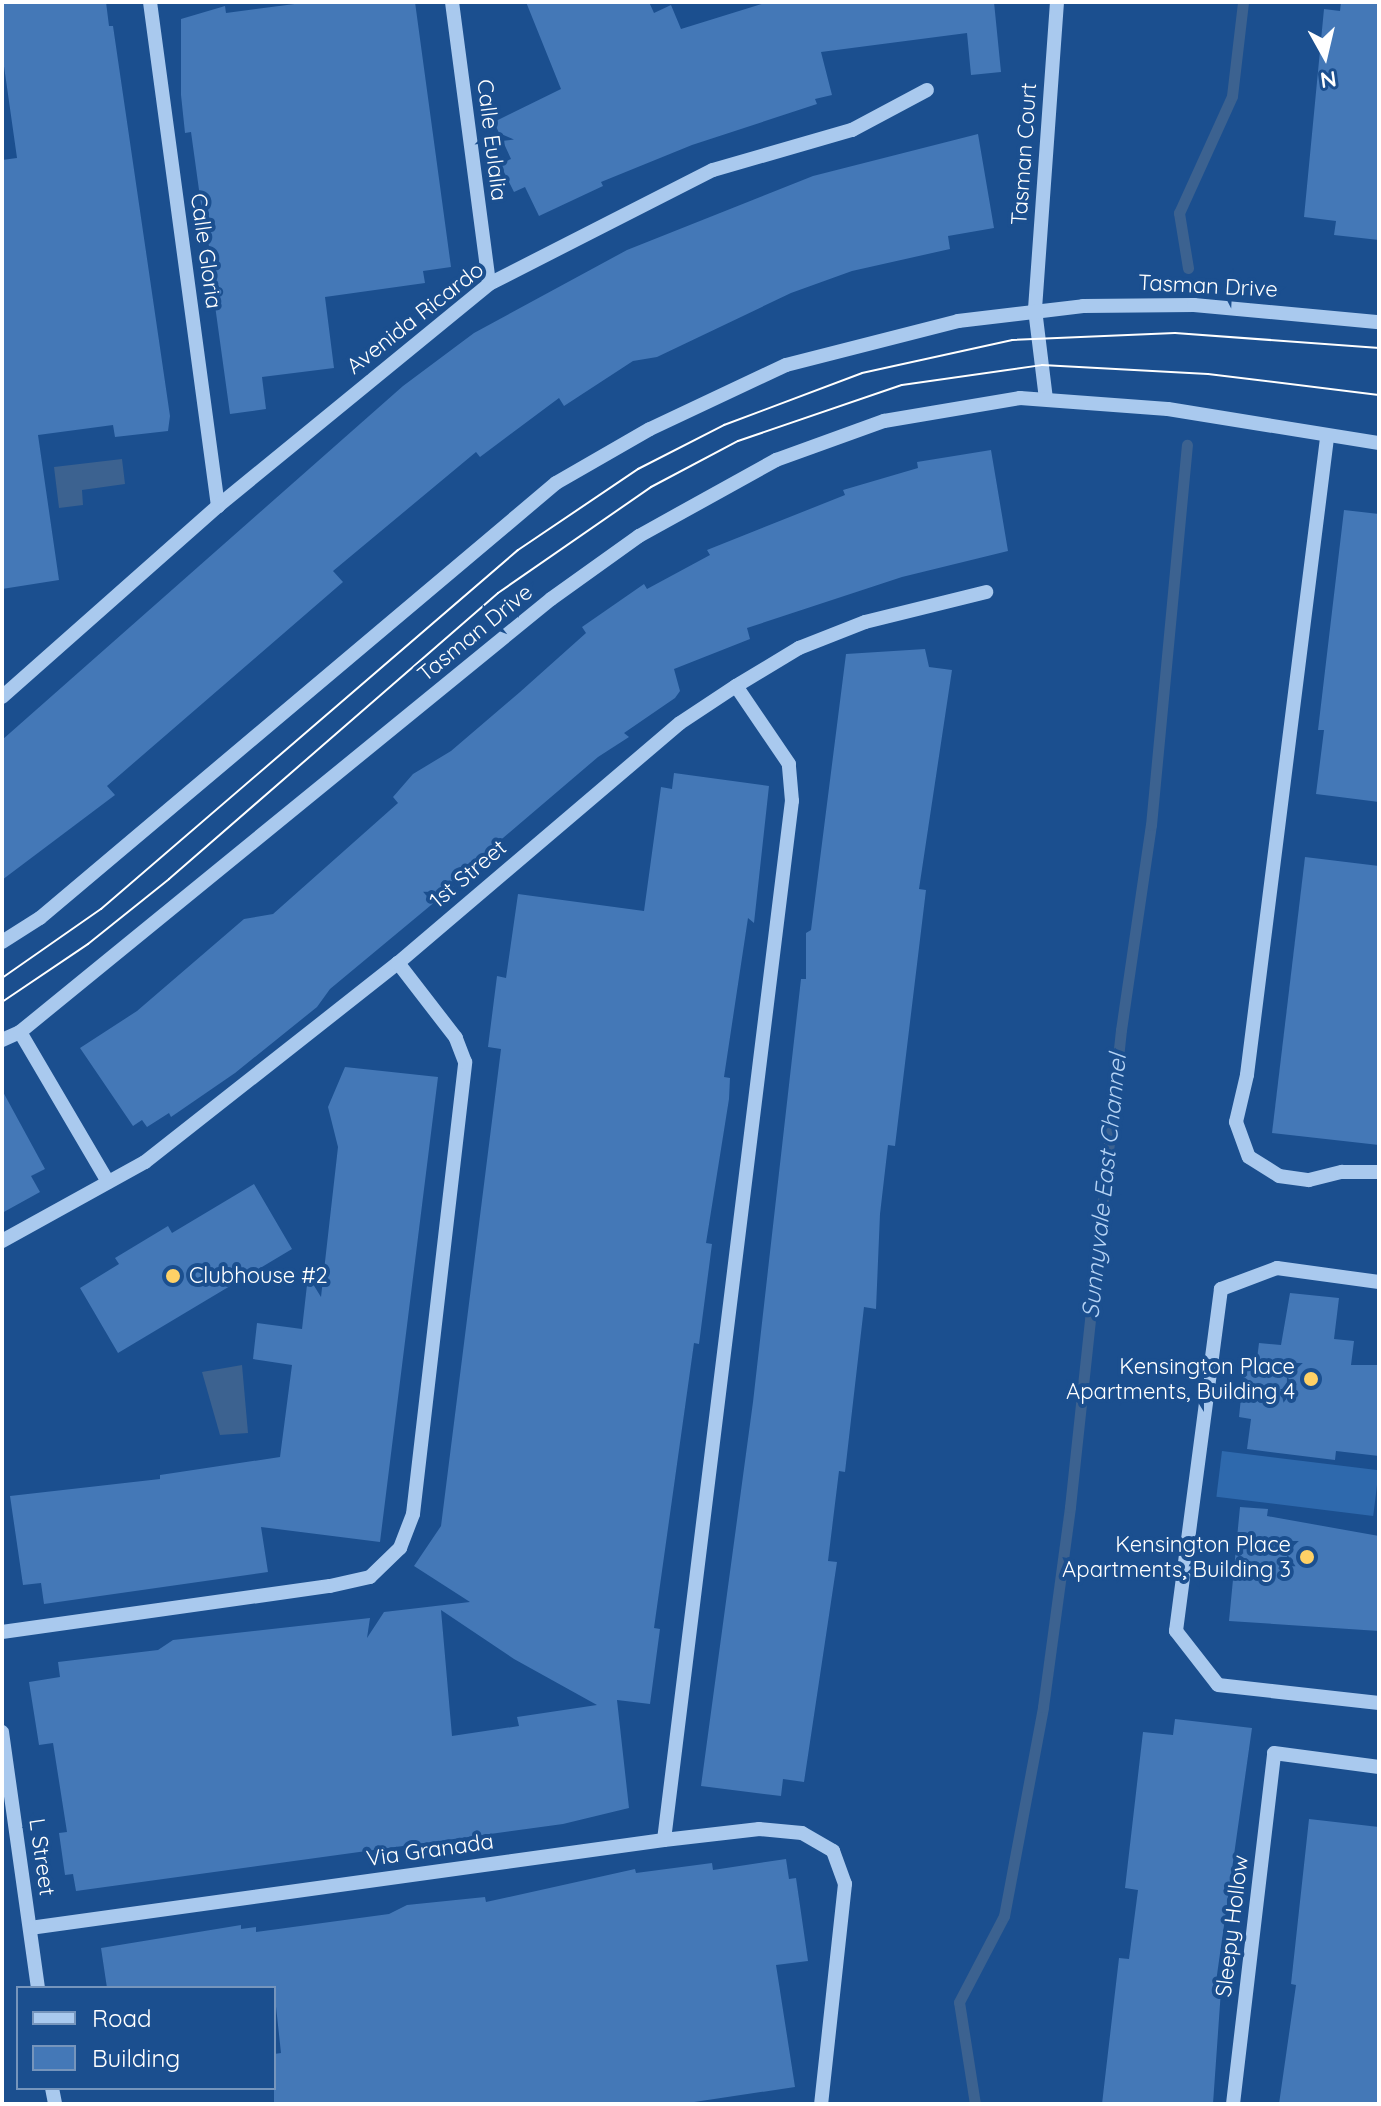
<!DOCTYPE html>
<style>
body{margin:0}
#map{position:relative;width:1381px;height:2106px;overflow:hidden;background:#1b4f8f;font-family:Quicksand,sans-serif}
div>[style]{position:absolute}
[style*='--x']{left:calc(var(--x)*1px);top:calc(var(--y)*1px);width:calc(var(--w)*1px);rotate:calc(var(--a)*1deg)}
.green>*{inset:0;background:#2e69ad;transform-origin:0 0}
.water>*{inset:0;background:#3c6290}
.stream>*{height:11px;margin:-5.5px;padding:0 5.5px;transform-origin:5.5px;border-radius:5.5px;background:#3c6290}
.building>*{inset:0;background:#4478b7}
.minor>*{height:14px;margin:-7px;padding:0 7px;transform-origin:7px;border-radius:7px;background:#a9c9ee}
.tram>*{height:2px;margin:-1px;padding:0 1px;transform-origin:1px;border-radius:1px;background:#fff}
.dots>*{width:22px;height:22px;translate:-50% -50%;box-sizing:border-box;border:4px solid #1b4f8f;border-radius:50%}
span{translate:-50% -50%;white-space:nowrap;text-align:center;line-height:1.15;-webkit-text-stroke:8px #1b4f8f;paint-order:stroke}
.street-label{font-size:22px;color:#fff}
.poi-label{font-size:22px;color:#fff}
.left{translate:0 -50%;text-align:left}
.right{translate:-100% -50%;text-align:right}
.water-label{font-size:24px;color:#b5d3f5;font-style:italic}
.frame{position:absolute;inset:0;border:4px solid #fff;pointer-events:none}
.legend{position:absolute;left:16px;top:1986px;width:260px;height:104px;box-sizing:border-box;background:#1b4f8f;border:2px solid #7695bc;margin:0;padding:10px 14px;list-style:none;font-size:24px;color:#fff}
.legend li{display:flex;align-items:center;gap:16px;height:40px}
.legend b{width:40px;border:2px solid #7695bc}
.north{position:absolute;left:1285px;top:16px;width:80px;height:80px;-webkit-text-stroke:6px #1b4f8f;paint-order:stroke;rotate:172deg;font-size:22px;font-weight:700;line-height:32px;text-align:center;color:#fff}
.north::after{content:'';display:block;margin:auto;width:28px;height:36px;background:#fff;clip-path:polygon(50% 0,100% 100%,50% 72%,0 100%)}
</style>
<div id="map">
<div class="green">
<i style="left:1222px;top:1451px;width:158px;height:46px;rotate:7deg"></i>
</div>
<div class="water">
<i style="clip-path:polygon(122px 459px,125px 484px,82px 490px,83px 505px,59px 508px,54px 467px)"></i>
<i style="clip-path:polygon(242px 1365px,248px 1433px,220px 1435px,202px 1372px)"></i>
</div>
<div class="stream">
<i style="--x:1188;--y:268;--w:56;--a:-99.3"></i>
<i style="--x:1179;--y:213;--w:128;--a:-65.6"></i>
<i style="--x:1232;--y:96;--w:95;--a:-83.3"></i>
<i style="--x:975;--y:2104;--w:103;--a:-98.9"></i>
<i style="--x:959;--y:2002;--w:97;--a:-62.4"></i>
<i style="--x:1004;--y:1916;--w:213;--a:-79.4"></i>
<i style="--x:1043;--y:1707;--w:202;--a:-82.3"></i>
<i style="--x:1070;--y:1507;--w:480;--a:-83.9"></i>
<i style="--x:1121;--y:1030;--w:207;--a:-81.7"></i>
<i style="--x:1151;--y:825;--w:382;--a:-84.6"></i>
</div>
<div class="building">
<i style="clip-path:polygon(2px 2px,106px 2px,109px 26px,113px 26px,170px 416px,168px 431px,115px 437px,113px 425px,38px 435px,59px 580px,2px 589px,2px 160px,17px 158px,2px 52px)"></i>
<i style="clip-path:polygon(310px 2px,415px 2px,451px 267px,423px 271px,425px 283px,325px 297px,334px 368px,262px 377px,266px 409px,230px 414px,191px 132px,185px 133px,181px 95px,181px 19px,225px 6px,226px 13px)"></i>
<i style="clip-path:polygon(526px 2px,649px 2px,654px 13px,671px 5px,681px 29px,768px 2px,994px 2px,1001px 72px,971px 75px,967px 33px,821px 52px,832px 95px,815px 99px,817px 104px,692px 145px,601px 182px,603px 186px,539px 216px,525px 187px,514px 192px,500px 164px,511px 159px,494px 122px,561px 89px)"></i>
<i style="clip-path:polygon(1341px 2px,1379px 2px,1379px 240px,1334px 235px,1336px 221px,1304px 217px,1324px 9px,1340px 11px)"></i>
<i style="clip-path:polygon(978px 134px,994px 228px,948px 236px,950px 249px,852px 271px,791px 293px,657px 357px,633px 361px,564px 406px,559px 398px,480px 457px,476px 452px,333px 571px,343px 582px,107px 786px,115px 795px,2px 880px,2px 740px,403px 386px,474px 333px,627px 250px,813px 176px)"></i>
<i style="clip-path:polygon(991px 450px,1008px 551px,902px 577px,747px 628px,750px 639px,674px 669px,680px 691px,675px 698px,624px 733px,629px 737px,598px 757px,448px 885px,454px 886px,330px 989px,317px 1007px,235px 1073px,171px 1117px,169px 1113px,147px 1127px,142px 1120px,133px 1126px,80px 1048px,137px 1011px,244px 919px,273px 914px,398px 803px,393px 797px,413px 774px,451px 751px,520px 692px,586px 633px,582px 627px,644px 584px,647px 589px,710px 555px,707px 550px,845px 495px,843px 490px,918px 468px,917px 462px)"></i>
<i style="clip-path:polygon(1344px 510px,1379px 514px,1379px 802px,1316px 794px,1324px 730px,1318px 730px)"></i>
<i style="clip-path:polygon(925px 649px,929px 667px,952px 670px,919px 889px,926px 890px,895px 1146px,888px 1145px,880px 1214px,876px 1309px,864px 1307px,845px 1472px,839px 1471px,828px 1561px,837px 1562px,804px 1782px,783px 1779px,781px 1796px,701px 1786px,753px 1402px,801px 979px,806px 979px,806px 933px,811px 930px,846px 654px)"></i>
<i style="clip-path:polygon(evenodd,674px 773px,769px 786px,754px 923px,748px 918px,724px 1077px,730px 1078px,729px 1099px,706px 1243px,712px 1244px,699px 1344px,694px 1343px,654px 1628px,660px 1629px,650px 1704px,617px 1700px,629px 1808px,563px 1824px,76px 1891px,73px 1874px,65px 1875px,59px 1833px,67px 1832px,53px 1743px,39px 1745px,29px 1682px,60px 1677px,58px 1662px,158px 1650px,173px 1640px,370px 1618px,367px 1638px,384px 1612px,470px 1602px,414px 1566px,441px 1526px,501px 1049px,488px 1047px,497px 976px,506px 978px,518px 894px,644px 911px,661px 787px,672px 789px,674px 773px,441px 1610px,514px 1659px,597px 1705px,517px 1717px,519px 1726px,452px 1736px,441px 1610px)"></i>
<i style="clip-path:polygon(1305px 857px,1379px 866px,1379px 1145px,1272px 1133px)"></i>
<i style="clip-path:polygon(345px 1067px,438px 1077px,380px 1542px,261px 1527px,268px 1572px,44px 1604px,41px 1583px,23px 1585px,10px 1496px,160px 1479px,160px 1475px,280px 1457px,292px 1365px,253px 1359px,257px 1323px,302px 1329px,308px 1276px,321px 1297px,338px 1147px,328px 1107px)"></i>
<i style="clip-path:polygon(2px 1090px,45px 1169px,31px 1176px,40px 1192px,2px 1213px)"></i>
<i style="clip-path:polygon(254px 1184px,292px 1249px,118px 1353px,80px 1288px,119px 1264px,115px 1258px,168px 1226px,172px 1233px)"></i>
<i style="clip-path:polygon(1290px 1293px,1339px 1298px,1334px 1339px,1354px 1341px,1351px 1365px,1379px 1365px,1379px 1456px,1336px 1451px,1335px 1460px,1247px 1449px,1251px 1419px,1239px 1417px,1245px 1358px,1257px 1359px,1259px 1343px,1281px 1345px)"></i>
<i style="clip-path:polygon(1240px 1507px,1268px 1509px,1267px 1516px,1379px 1536px,1379px 1631px,1229px 1621px)"></i>
<i style="clip-path:polygon(1175px 1719px,1252px 1728px,1215px 1989px,1221px 1990px,1213px 2104px,1102px 2104px,1119px 1958px,1129px 1959px,1138px 1890px,1125px 1888px,1143px 1732px,1173px 1735px)"></i>
<i style="clip-path:polygon(1309px 1819px,1379px 1827px,1379px 2104px,1279px 2104px,1296px 1985px,1291px 1984px)"></i>
<i style="clip-path:polygon(786px 1859px,789px 1879px,796px 1878px,808px 1961px,776px 1965px,795px 2087px,681px 2104px,274px 2104px,274px 2054px,281px 2053px,274px 1988px,107px 1988px,101px 1948px,241px 1925px,241px 1929px,256px 1927px,256px 1932px,389px 1914px,407px 1905px,485px 1897px,486px 1902px,635px 1869px,636px 1873px,712px 1863px,713px 1870px)"></i>
</div>
<div class="minor">
<i style="--x:150;--y:2;--w:509;--a:82.32"></i>
<i style="--x:452;--y:2;--w:284;--a:82.5"></i>
<i style="--x:1046;--y:399;--w:91;--a:-97"></i>
<i style="--x:1035;--y:309;--w:308;--a:-85.9"></i>
<i style="--x:1327;--y:438;--w:642;--a:97.16"></i>
<i style="--x:1247;--y:1075;--w:48;--a:103.2"></i>
<i style="--x:1236;--y:1122;--w:37;--a:70"></i>
<i style="--x:1249;--y:1157;--w:36;--a:32"></i>
<i style="--x:1279;--y:1176;--w:30;--a:8"></i>
<i style="--x:1309;--y:1180;--w:34;--a:-14"></i>
<i style="--x:1342;--y:1172;--w:37;--a:0"></i>
<i style="--x:2;--y:697;--w:288;--a:-41.5"></i>
<i style="--x:218;--y:506;--w:350;--a:-39.3"></i>
<i style="--x:489;--y:284;--w:251;--a:-27"></i>
<i style="--x:713;--y:170;--w:145;--a:-16.1"></i>
<i style="--x:852;--y:130;--w:85;--a:-28.1"></i>
<i style="--x:2;--y:942;--w:45;--a:-32.3"></i>
<i style="--x:40;--y:918;--w:675;--a:-40.13"></i>
<i style="--x:556;--y:483;--w:108;--a:-29.9"></i>
<i style="--x:650;--y:429;--w:150;--a:-25.2"></i>
<i style="--x:786;--y:365;--w:178;--a:-14.3"></i>
<i style="--x:958;--y:321;--w:126;--a:-6.8"></i>
<i style="--x:1083;--y:306;--w:111;--a:-0.5"></i>
<i style="--x:1194;--y:305;--w:186;--a:5.3"></i>
<i style="--x:20;--y:1032;--w:174;--a:59.6"></i>
<i style="--x:2;--y:1040;--w:20;--a:-24"></i>
<i style="--x:20;--y:1032;--w:685;--a:-39.2"></i>
<i style="--x:551;--y:599;--w:108;--a:-35.6"></i>
<i style="--x:639;--y:536;--w:157;--a:-29"></i>
<i style="--x:776;--y:460;--w:115;--a:-19.9"></i>
<i style="--x:884;--y:421;--w:138;--a:-9.6"></i>
<i style="--x:1020;--y:398;--w:148;--a:4.3"></i>
<i style="--x:1168;--y:409;--w:214;--a:9.2"></i>
<i style="--x:2;--y:1241;--w:163;--a:-28.9"></i>
<i style="--x:145;--y:1162;--w:322;--a:-38.2"></i>
<i style="--x:398;--y:963;--w:370;--a:-40.4"></i>
<i style="--x:680;--y:723;--w:67;--a:-33.5"></i>
<i style="--x:736;--y:686;--w:74;--a:-31.1"></i>
<i style="--x:799;--y:648;--w:71;--a:-21.5"></i>
<i style="--x:865;--y:622;--w:125;--a:-13.9"></i>
<i style="--x:1379;--y:1282;--w:103;--a:-172.2"></i>
<i style="--x:1277;--y:1268;--w:60;--a:159.4"></i>
<i style="--x:1221;--y:1289;--w:345;--a:97.5"></i>
<i style="--x:1176;--y:1631;--w:68;--a:52.1"></i>
<i style="--x:1218;--y:1685;--w:162;--a:6.4"></i>
<i style="--x:2;--y:1632;--w:331;--a:-8"></i>
<i style="--x:330;--y:1586;--w:41;--a:-12.7"></i>
<i style="--x:370;--y:1577;--w:42;--a:-44"></i>
<i style="--x:400;--y:1548;--w:36;--a:-69"></i>
<i style="--x:413;--y:1514;--w:455;--a:-83.4"></i>
<i style="--x:465;--y:1062;--w:26;--a:-111"></i>
<i style="--x:456;--y:1038;--w:95;--a:-127.7"></i>
<i style="--x:2;--y:1732;--w:259;--a:82"></i>
<i style="--x:664;--y:1840;--w:1047;--a:-82.98"></i>
<i style="--x:792;--y:801;--w:37;--a:-95"></i>
<i style="--x:789;--y:764;--w:94;--a:-124.2"></i>
<i style="--x:30;--y:1928;--w:640;--a:-7.9"></i>
<i style="--x:664;--y:1840;--w:96;--a:-6.6"></i>
<i style="--x:759;--y:1829;--w:43;--a:5.3"></i>
<i style="--x:802;--y:1833;--w:36;--a:30"></i>
<i style="--x:833;--y:1851;--w:35;--a:70"></i>
<i style="--x:845;--y:1884;--w:221;--a:96.2"></i>
<i style="--x:52;--y:2088;--w:16;--a:79"></i>
<i style="--x:1233;--y:2104;--w:353;--a:-83.3"></i>
<i style="--x:1274;--y:1753;--w:106;--a:7.6"></i>
</div>
<div class="tram">
<i style="--x:2;--y:978;--w:121;--a:-34.9"></i>
<i style="--x:101;--y:909;--w:550;--a:-40.73"></i>
<i style="--x:518;--y:550;--w:145;--a:-34"></i>
<i style="--x:638;--y:469;--w:97;--a:-27.1"></i>
<i style="--x:724;--y:425;--w:147;--a:-20.6"></i>
<i style="--x:862;--y:373;--w:154;--a:-12.4"></i>
<i style="--x:1012;--y:340;--w:163;--a:-2.5"></i>
<i style="--x:1175;--y:333;--w:205;--a:4.2"></i>
<i style="--x:2;--y:1002;--w:104;--a:-34"></i>
<i style="--x:88;--y:944;--w:104;--a:-38.7"></i>
<i style="--x:169;--y:879;--w:436;--a:-41"></i>
<i style="--x:498;--y:593;--w:186;--a:-34.7"></i>
<i style="--x:651;--y:487;--w:98;--a:-27.9"></i>
<i style="--x:738;--y:441;--w:173;--a:-18.9"></i>
<i style="--x:902;--y:385;--w:141;--a:-8.1"></i>
<i style="--x:1042;--y:365;--w:166;--a:3.1"></i>
<i style="--x:1208;--y:374;--w:172;--a:7"></i>
</div>
<div class="dots">
<i style="left:173px;top:1276px;background:#ffd166"></i>
<i style="left:1311px;top:1379px;background:#ffd166"></i>
<i style="left:1307px;top:1557px;background:#ffd166"></i>
</div>
<div class="street-label">
<span style="left:492px;top:140px;rotate:83deg">Calle Eulalia</span>
<span style="left:1024px;top:154px;rotate:-86deg">Tasman Court</span>
<span style="left:206px;top:251px;rotate:82deg">Calle Gloria</span>
<span style="left:1208px;top:286px;rotate:3deg">Tasman Drive</span>
<span style="left:415px;top:318px;rotate:-38deg">Avenida Ricardo</span>
<span style="left:475px;top:633px;rotate:-39deg">Tasman Drive</span>
<span style="left:468px;top:874px;rotate:-40deg">1st Street</span>
<span style="left:430px;top:1850px;rotate:-8deg">Via Granada</span>
<span style="left:42px;top:1857px;rotate:82deg">L Street</span>
<span style="left:1232px;top:1926px;rotate:-83deg">Sleepy Hollow</span>
</div>
<div class="poi-label">
<span class="left" style="left:189px;top:1276px">Clubhouse #2</span>
<span class="right" style="left:1295px;top:1379px">Kensington Place<br>Apartments, Building 4</span>
<span class="right" style="left:1291px;top:1557px">Kensington Place<br>Apartments, Building 3</span>
</div>
<div class="water-label">
<span style="left:1104px;top:1186px;rotate:-84deg">Sunnyvale East Channel</span>
</div>
<div class="frame"></div>
<ul class="legend">
<li><b style="height:10px;background:#a9c9ee"></b>Road</li>
<li><b style="height:22px;background:#4478b7"></b>Building</li>
</ul>
<div class="north">N</div>
</div>
